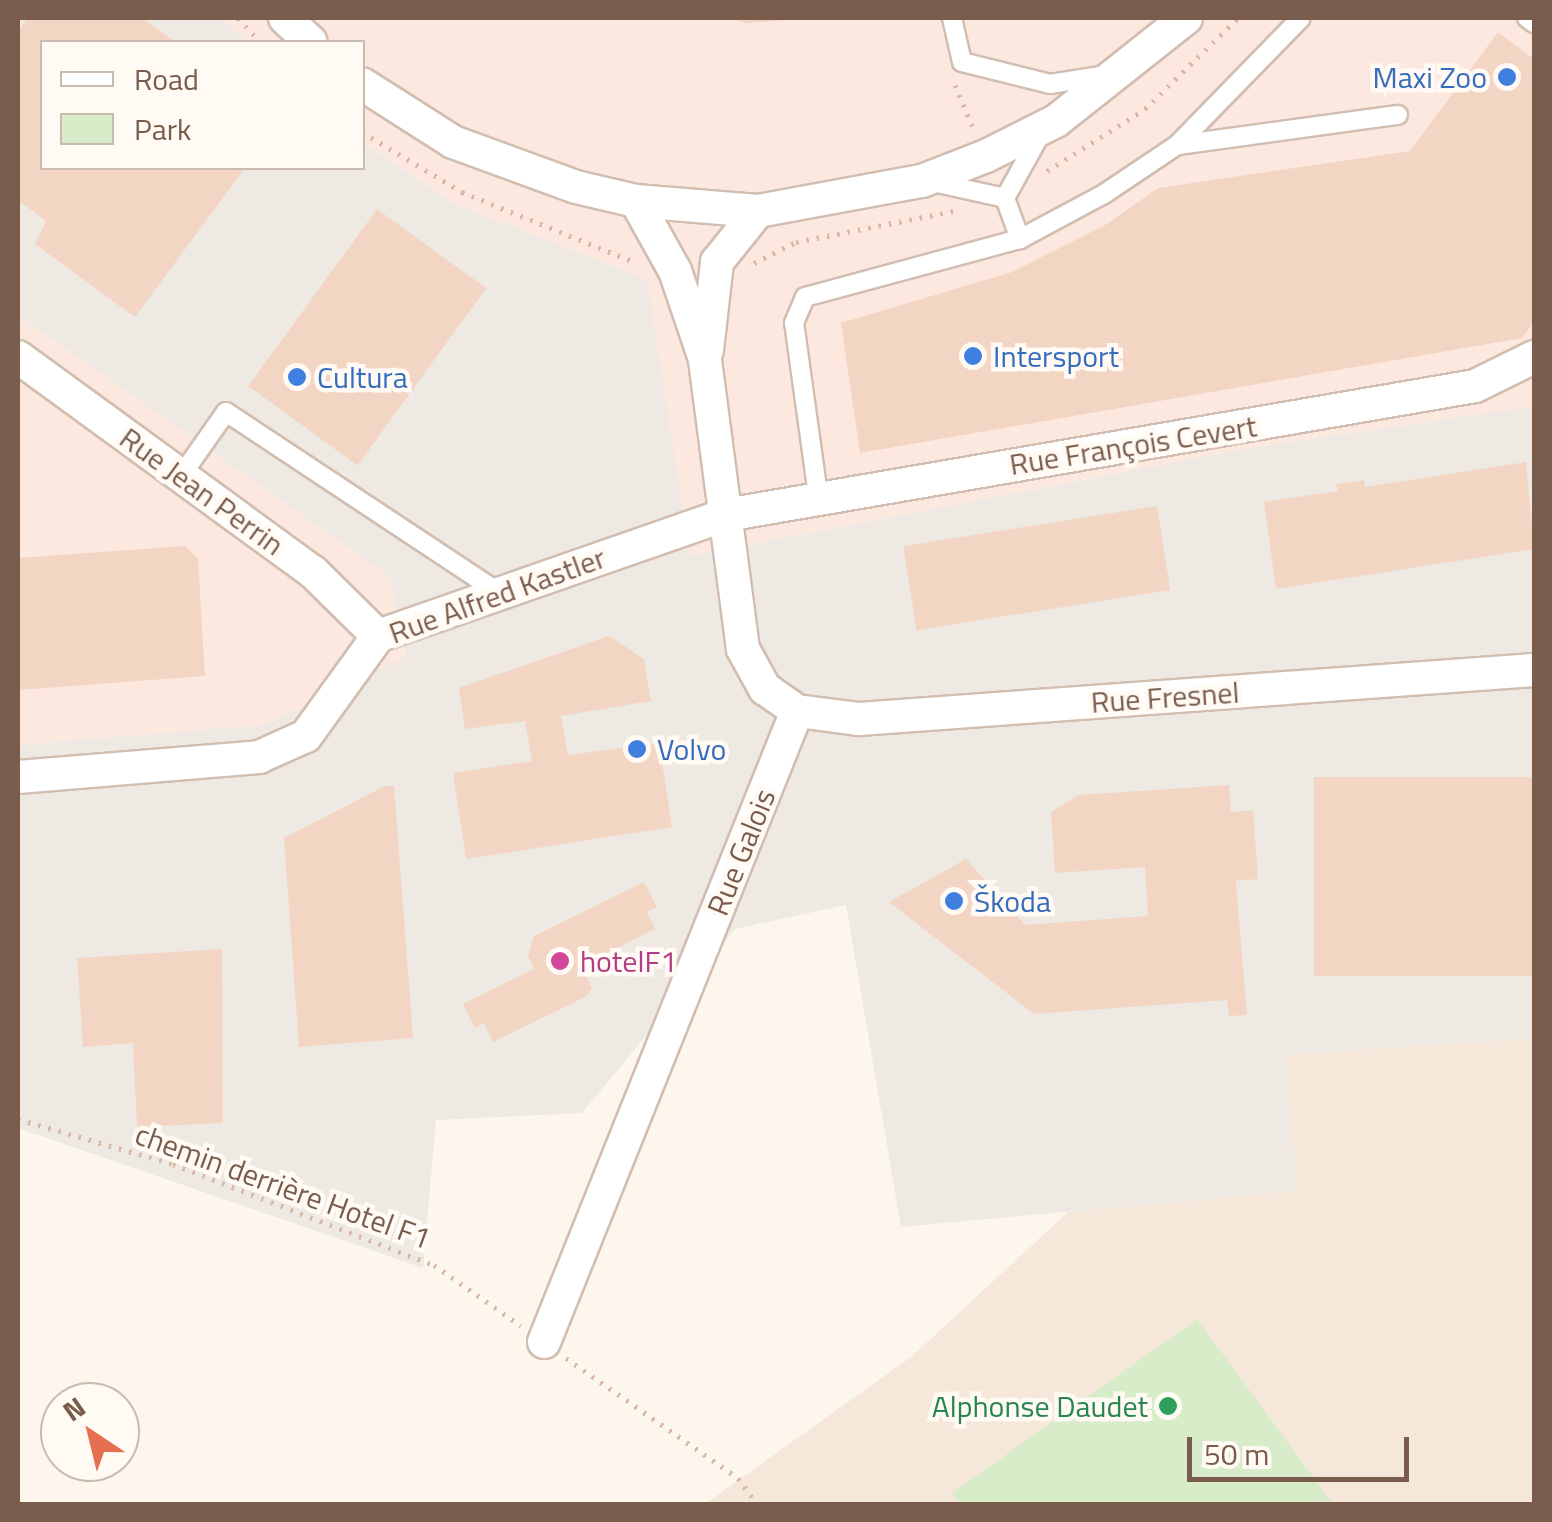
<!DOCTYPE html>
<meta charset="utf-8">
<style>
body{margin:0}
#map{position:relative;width:1552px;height:1522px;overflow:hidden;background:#fdf6ec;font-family:"Titillium Web",sans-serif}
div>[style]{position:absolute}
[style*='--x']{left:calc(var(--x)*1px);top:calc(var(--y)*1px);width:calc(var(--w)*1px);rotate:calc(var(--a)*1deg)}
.residential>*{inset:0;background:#f5e8da}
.commercial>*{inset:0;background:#fde8e0}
.industrial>*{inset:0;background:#efe9e4}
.green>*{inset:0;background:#d8ecc9}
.building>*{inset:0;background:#f3d5c3;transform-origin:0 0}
.path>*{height:5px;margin-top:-2.5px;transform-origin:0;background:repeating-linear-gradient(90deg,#d9b8a5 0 2.5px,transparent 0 10.5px)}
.roads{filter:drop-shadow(2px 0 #d1beb0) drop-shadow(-2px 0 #d1beb0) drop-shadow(0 2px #d1beb0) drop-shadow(0 -2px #d1beb0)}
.lane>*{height:18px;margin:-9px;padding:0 9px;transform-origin:9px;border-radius:9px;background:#fff}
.street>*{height:32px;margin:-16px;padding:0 16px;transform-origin:16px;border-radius:16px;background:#fff}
.dots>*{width:28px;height:28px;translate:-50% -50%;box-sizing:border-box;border:5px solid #fffaf3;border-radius:50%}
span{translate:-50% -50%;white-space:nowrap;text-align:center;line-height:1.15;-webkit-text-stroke:9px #fffaf3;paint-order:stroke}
.shop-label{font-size:30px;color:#366cbe}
.right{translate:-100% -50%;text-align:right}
.left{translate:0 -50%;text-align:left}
.street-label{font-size:30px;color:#7a5c4d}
.hotel-label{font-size:30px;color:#b23c85}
.leisure-label{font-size:30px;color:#27864d}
.frame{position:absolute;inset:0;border:20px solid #7a5c4d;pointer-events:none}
.legend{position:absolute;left:40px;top:40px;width:325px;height:130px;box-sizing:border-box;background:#fffaf3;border:2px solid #cabbb1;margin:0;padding:12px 18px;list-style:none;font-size:30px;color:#7a5c4d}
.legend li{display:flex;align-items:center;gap:20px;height:50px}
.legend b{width:50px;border:2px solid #cabbb1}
.north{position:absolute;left:40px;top:1382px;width:100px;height:100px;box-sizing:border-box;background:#fffaf3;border:2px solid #cabbb1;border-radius:50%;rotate:325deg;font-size:28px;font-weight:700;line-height:40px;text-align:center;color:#7a5c4d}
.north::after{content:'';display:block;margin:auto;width:35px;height:45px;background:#e76f51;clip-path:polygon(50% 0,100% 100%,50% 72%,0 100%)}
.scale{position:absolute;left:1187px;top:1437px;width:222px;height:45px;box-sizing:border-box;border:5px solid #7a5c4d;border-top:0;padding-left:12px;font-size:30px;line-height:35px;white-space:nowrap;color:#7a5c4d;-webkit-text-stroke:8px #fffaf3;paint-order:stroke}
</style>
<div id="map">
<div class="residential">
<i style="clip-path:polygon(1534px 1038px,1534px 1504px,705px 1504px,911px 1357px,1068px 1212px,1296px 1191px,1284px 1055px)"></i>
</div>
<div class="commercial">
<i style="clip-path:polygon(223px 18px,1534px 18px,1534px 406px,1243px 449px,689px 556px,647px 279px,457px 205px,363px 143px,362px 42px,246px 42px)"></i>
<i style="clip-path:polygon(18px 315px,389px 576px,406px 658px,263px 725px,18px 745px)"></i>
</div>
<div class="industrial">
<i style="clip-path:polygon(18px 18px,223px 18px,246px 42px,42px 42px,42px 168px,362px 168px,363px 143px,457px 205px,647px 279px,690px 556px,1243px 449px,1534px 406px,1534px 1038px,1285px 1055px,1297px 1191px,901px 1227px,846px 905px,735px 929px,582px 1113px,436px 1120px,423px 1268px,18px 1128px,18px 745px,263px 725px,406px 657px,389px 576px,18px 315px)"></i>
</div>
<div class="green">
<i style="clip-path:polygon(1197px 1319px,1333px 1504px,960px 1504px,952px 1493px)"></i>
</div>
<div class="building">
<i style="clip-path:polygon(28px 18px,142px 18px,176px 42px,42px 42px,42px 168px,245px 168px,135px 317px,35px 244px,46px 221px,18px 200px,18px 31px)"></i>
<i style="clip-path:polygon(727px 18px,788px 18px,788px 20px,747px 23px)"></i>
<i style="clip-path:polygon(1498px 32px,1534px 59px,1534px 322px,1522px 338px,860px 453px,841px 323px,1012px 272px,1107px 224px,1158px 188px,1410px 151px)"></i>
<i style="left:377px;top:209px;width:135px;height:219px;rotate:36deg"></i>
<i style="clip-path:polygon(1526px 462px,1534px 549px,1276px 589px,1264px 502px,1338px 491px,1336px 484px,1364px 480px,1365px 487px)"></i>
<i style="left:1157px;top:506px;width:85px;height:257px;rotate:81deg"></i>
<i style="clip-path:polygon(185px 546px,198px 559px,205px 676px,18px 690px,18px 558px)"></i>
<i style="clip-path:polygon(609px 636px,644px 659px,651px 701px,561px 716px,568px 755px,659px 743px,672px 827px,466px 859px,453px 773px,532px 761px,525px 721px,465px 729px,459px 688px)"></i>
<i style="left:1534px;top:777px;width:199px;height:220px;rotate:90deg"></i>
<i style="clip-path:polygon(1229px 785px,1231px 812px,1253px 810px,1258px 879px,1236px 881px,1247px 1015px,1229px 1016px,1227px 1000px,1034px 1014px,889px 902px,966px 859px,1025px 925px,1148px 916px,1145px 867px,1055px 873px,1051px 812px,1079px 795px)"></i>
<i style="clip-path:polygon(385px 786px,394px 786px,413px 1038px,299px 1047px,284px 838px)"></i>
<i style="clip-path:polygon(644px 882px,657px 907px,647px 912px,655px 929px,581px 966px,592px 988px,587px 996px,493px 1042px,484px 1023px,475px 1028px,463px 1004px,534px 969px,528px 956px,534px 936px)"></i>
<i style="clip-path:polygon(222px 949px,223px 1123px,137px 1127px,133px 1043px,83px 1047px,77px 958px)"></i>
</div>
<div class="path">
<i style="--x:238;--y:18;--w:33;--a:47"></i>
<i style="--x:955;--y:85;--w:49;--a:67.1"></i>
<i style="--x:362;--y:132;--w:117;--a:31"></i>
<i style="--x:462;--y:192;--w:186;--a:22.1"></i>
<i style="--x:1047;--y:171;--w:116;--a:-32.3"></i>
<i style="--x:1145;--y:109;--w:130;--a:-44.4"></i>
<i style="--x:754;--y:263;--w:47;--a:-26.6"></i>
<i style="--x:796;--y:242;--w:161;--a:-11.1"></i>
<i style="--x:18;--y:1119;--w:161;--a:16.2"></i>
<i style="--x:173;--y:1164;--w:280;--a:21.2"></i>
<i style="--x:434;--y:1265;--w:106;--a:35"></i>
<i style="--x:566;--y:1358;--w:210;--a:34.9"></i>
<i style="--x:738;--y:1478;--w:32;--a:54"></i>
</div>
<div class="roads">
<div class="lane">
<i style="--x:952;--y:18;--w:45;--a:77.2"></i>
<i style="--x:962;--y:62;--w:91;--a:14"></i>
<i style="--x:1050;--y:84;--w:51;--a:-9.1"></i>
<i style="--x:1527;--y:18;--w:9;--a:36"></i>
<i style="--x:1178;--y:145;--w:222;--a:-7.8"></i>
<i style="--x:933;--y:182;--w:74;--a:12.5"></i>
<i style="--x:1005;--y:198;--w:74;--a:-61"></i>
<i style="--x:1005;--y:198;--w:44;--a:69.9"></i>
<i style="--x:181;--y:476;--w:78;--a:-54.9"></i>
<i style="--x:226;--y:412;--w:328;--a:33.5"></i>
<i style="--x:818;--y:495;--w:174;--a:-97.9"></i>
<i style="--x:794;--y:323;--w:28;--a:-67"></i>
<i style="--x:805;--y:297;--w:223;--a:-15.1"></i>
<i style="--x:1020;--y:239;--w:95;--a:-28.2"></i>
<i style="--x:1104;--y:194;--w:88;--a:-33.9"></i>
<i style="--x:1177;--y:145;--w:177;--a:-45.7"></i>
</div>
<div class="street">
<i style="--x:285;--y:18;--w:35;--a:43"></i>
<i style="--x:362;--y:84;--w:108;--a:32.5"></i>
<i style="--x:453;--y:142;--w:131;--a:20.1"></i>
<i style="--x:576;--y:187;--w:62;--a:13.1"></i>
<i style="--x:636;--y:201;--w:122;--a:4.7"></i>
<i style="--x:758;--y:211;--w:167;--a:-10.4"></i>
<i style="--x:922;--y:181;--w:69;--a:-21.3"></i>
<i style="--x:986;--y:156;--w:78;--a:-26.6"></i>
<i style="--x:1056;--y:121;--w:166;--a:-38.4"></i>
<i style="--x:707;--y:350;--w:89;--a:-83.5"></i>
<i style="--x:717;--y:262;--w:65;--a:-51.2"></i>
<i style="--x:18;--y:357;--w:365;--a:36.1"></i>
<i style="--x:313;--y:572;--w:91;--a:44.6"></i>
<i style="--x:797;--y:711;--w:63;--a:7.4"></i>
<i style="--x:859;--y:719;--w:677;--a:-4.15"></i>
<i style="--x:18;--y:777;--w:242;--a:-4.7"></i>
<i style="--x:259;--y:757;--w:51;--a:-24.1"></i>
<i style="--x:306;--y:736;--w:123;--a:-54.2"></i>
<i style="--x:378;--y:636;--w:368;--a:-19.2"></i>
<i style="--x:726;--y:515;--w:760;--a:-9.77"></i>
<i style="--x:1475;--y:386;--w:66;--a:-26.2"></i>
<i style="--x:544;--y:1342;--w:680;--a:-68.15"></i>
<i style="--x:797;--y:711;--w:39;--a:-145"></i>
<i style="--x:765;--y:689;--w:46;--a:-118.8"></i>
<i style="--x:743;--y:649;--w:292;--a:-97.5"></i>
<i style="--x:705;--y:359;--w:93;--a:-108.8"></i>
<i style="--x:675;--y:271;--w:80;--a:-119.1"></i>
</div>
</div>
<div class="dots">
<i style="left:1507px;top:77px;background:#3f7fe0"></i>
<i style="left:973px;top:356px;background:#3f7fe0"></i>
<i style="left:297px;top:377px;background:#3f7fe0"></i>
<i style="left:637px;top:749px;background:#3f7fe0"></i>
<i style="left:954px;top:901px;background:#3f7fe0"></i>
<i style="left:560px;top:961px;background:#d1479c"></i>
<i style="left:1168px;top:1406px;background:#2e9e5b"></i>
</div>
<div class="shop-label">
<span class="right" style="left:1487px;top:77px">Maxi Zoo</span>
<span class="left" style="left:993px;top:356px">Intersport</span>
<span class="left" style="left:317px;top:377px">Cultura</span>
<span class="left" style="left:657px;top:749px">Volvo</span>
<span class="left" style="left:974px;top:901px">Škoda</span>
</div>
<div class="street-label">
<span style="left:1133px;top:445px;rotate:-9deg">Rue François Cevert</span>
<span style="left:202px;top:491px;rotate:36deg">Rue Jean Perrin</span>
<span style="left:497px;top:595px;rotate:-20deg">Rue Alfred Kastler</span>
<span style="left:1165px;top:697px;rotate:-4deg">Rue Fresnel</span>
<span style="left:741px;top:852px;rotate:-68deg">Rue Galois</span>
<span style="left:283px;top:1186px;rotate:20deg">chemin derrière Hotel F1</span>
</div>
<div class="hotel-label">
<span class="left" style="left:580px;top:961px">hotelF1</span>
</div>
<div class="leisure-label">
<span class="right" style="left:1148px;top:1406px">Alphonse Daudet</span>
</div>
<div class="frame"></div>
<ul class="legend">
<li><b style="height:12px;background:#fff"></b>Road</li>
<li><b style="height:28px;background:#d8ecc9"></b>Park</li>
</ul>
<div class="north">N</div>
<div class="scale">50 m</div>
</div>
